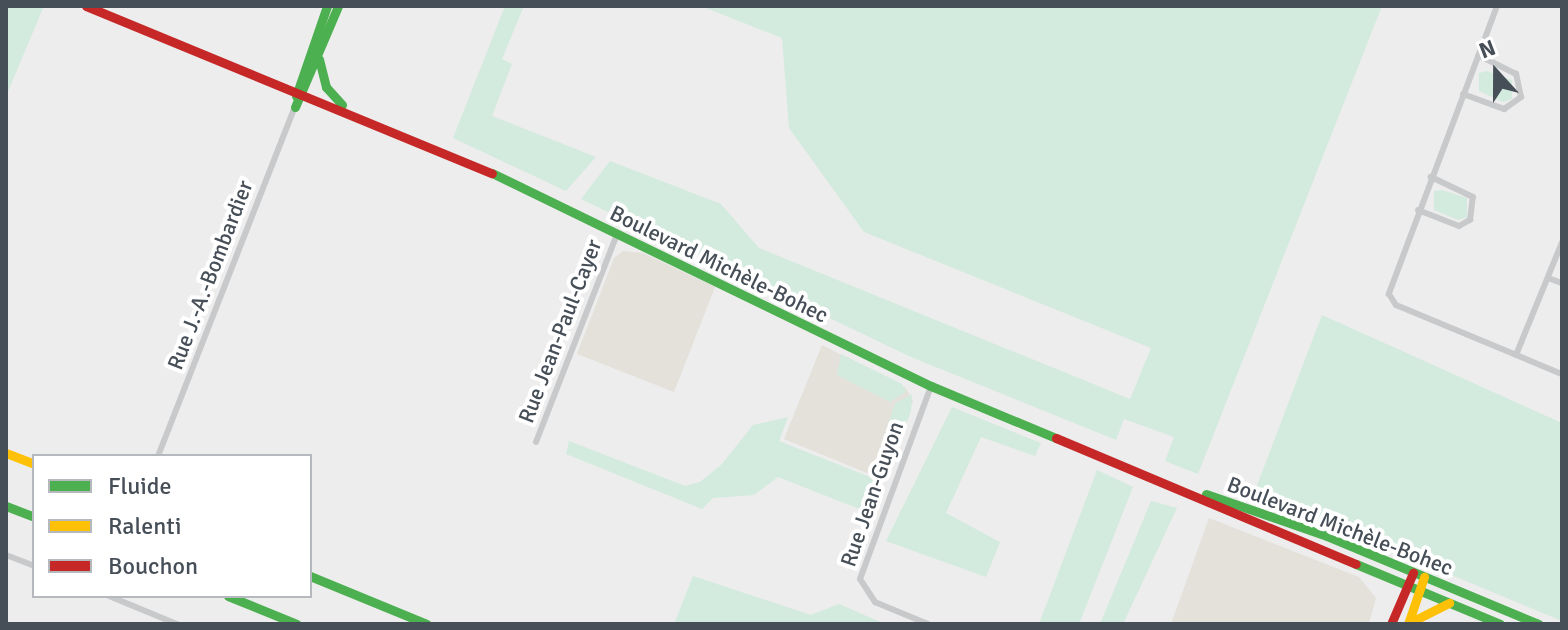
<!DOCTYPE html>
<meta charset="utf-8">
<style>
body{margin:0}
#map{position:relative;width:1568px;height:630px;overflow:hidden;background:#ededed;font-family:Signika,sans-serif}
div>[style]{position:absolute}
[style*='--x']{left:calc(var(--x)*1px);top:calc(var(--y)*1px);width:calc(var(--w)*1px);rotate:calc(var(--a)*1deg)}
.commercial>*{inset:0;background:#e3e1da}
.green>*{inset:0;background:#d3eade}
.street>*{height:6px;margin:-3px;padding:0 3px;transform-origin:3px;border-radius:3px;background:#c8c9cb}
.fast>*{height:9px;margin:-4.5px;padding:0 4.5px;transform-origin:4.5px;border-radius:4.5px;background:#4caf50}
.slow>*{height:9px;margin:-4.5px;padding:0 4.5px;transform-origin:4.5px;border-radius:4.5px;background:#ffc107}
.jam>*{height:9px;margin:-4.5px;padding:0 4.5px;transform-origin:4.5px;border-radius:4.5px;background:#c62828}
span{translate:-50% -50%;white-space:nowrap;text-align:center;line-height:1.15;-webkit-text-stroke:8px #fff;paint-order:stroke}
.street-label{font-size:22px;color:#464e57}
.frame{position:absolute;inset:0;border:8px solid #464e57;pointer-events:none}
.legend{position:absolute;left:32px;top:454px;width:280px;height:144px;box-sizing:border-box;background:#fff;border:2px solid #b5b8bc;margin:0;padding:10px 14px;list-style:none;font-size:24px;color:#464e57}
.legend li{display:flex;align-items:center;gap:16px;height:40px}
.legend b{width:40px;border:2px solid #b5b8bc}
.north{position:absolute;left:1456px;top:32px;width:80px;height:80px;-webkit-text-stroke:6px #fff;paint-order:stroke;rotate:339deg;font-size:22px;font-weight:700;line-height:32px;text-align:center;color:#464e57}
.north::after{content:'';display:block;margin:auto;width:28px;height:36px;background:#464e57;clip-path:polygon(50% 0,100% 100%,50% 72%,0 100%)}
</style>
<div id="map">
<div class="commercial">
<i style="clip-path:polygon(623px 251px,643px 253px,715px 287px,674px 392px,577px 354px,614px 258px)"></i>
<i style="clip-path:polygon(822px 345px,906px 388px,913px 401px,884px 480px,784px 439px)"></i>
<i style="clip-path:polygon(1209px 518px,1359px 577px,1376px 598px,1369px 624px,1171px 624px)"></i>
</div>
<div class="green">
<i style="clip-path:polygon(6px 6px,44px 6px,6px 96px)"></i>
<i style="clip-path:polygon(505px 6px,524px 6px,502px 59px,512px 64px,492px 116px,596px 157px,566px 191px,453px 138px)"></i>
<i style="clip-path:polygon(701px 6px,1382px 6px,1198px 474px,1165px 461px,1174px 437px,1124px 419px,1116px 440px,911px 357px,581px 199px,610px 161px,721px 204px,759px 248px,1130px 399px,1151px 348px,864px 232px,789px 128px,782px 38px)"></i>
<i style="clip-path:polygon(1487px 71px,1512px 80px,1512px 99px,1503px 102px,1479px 91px,1479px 73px)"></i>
<i style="clip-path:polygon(1442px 190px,1467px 198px,1467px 217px,1458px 220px,1434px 210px,1434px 191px)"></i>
<i style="clip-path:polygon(1322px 315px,1562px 423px,1562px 621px,1254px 493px)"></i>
<i style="clip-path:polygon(841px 354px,902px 384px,906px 392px,890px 402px,837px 375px)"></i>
<i style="clip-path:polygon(912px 394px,911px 411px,891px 464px,883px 466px,876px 463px,895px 403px)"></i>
<i style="clip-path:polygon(952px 407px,1041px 443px,1035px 456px,981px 437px,946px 513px,1000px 542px,986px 577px,886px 541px)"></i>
<i style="clip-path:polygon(788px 417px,779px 441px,875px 479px,862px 510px,778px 477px,754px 495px,713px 498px,702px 509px,566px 454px,569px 441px,685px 486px,700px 482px,722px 464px,753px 425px)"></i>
<i style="clip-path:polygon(1097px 470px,1133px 487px,1079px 624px,1039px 624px)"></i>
<i style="clip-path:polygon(1151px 501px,1177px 508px,1123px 624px,1100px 624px)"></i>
<i style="clip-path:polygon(693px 576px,811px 615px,839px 604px,885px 624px,674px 624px)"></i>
</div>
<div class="street">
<i style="--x:1497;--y:6;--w:308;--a:110.6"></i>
<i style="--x:1389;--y:294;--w:13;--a:58"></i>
<i style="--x:1396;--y:305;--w:180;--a:22.6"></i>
<i style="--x:1463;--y:94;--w:44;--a:20.1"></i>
<i style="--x:1504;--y:109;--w:21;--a:-35"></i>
<i style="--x:1521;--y:97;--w:24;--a:-102"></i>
<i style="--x:1516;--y:74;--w:42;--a:-153.4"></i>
<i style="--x:1418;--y:210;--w:44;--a:21.3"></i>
<i style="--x:1459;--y:226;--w:13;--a:-29"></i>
<i style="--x:1470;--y:220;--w:23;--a:-83"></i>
<i style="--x:1473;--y:197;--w:47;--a:-154.5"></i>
<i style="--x:1548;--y:278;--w:15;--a:20"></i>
<i style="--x:1516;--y:355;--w:122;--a:-67.8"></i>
<i style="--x:536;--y:442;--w:223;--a:-68.7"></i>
<i style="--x:158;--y:456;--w:375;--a:-68.6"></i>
<i style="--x:6;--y:555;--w:30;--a:21"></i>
<i style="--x:109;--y:596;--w:74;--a:22.4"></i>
<i style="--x:928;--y:624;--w:57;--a:-157.5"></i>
<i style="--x:875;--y:602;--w:27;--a:-123"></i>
<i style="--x:860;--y:579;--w:206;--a:-69.8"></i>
</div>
<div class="fast">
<i style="--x:319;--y:59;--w:29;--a:76"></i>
<i style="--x:326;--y:87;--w:24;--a:48"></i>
<i style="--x:296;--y:96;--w:95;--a:-71"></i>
<i style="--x:295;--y:107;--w:110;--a:-66.9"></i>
<i style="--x:492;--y:173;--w:488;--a:25.9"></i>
<i style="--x:931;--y:386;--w:135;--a:22.6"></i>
<i style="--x:1206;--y:494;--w:128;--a:19.1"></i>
<i style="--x:1327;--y:536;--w:229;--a:22.6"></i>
<i style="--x:6;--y:506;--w:30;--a:21"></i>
<i style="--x:1356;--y:564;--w:156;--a:22.6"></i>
<i style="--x:310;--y:576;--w:126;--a:22.3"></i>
<i style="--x:228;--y:596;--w:74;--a:22.1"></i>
</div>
<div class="slow">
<i style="--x:6;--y:453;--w:30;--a:21"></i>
<i style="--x:1409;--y:623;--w:45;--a:-26.6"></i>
<i style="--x:1408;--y:624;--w:50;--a:-71.2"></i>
</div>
<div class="jam">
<i style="--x:86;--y:6;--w:439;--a:22.4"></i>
<i style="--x:1056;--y:438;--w:325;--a:22.8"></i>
<i style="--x:1391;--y:624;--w:56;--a:-66.7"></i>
</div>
<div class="street-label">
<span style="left:719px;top:264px;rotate:26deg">Boulevard Michèle-Bohec</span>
<span style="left:210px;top:275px;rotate:-69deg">Rue J.-A.-Bombardier</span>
<span style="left:560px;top:331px;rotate:-69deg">Rue Jean-Paul-Cayer</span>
<span style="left:872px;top:494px;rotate:-71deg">Rue Jean-Guyon</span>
<span style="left:1340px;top:526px;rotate:21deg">Boulevard Michèle-Bohec</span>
</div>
<div class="frame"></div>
<ul class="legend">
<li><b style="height:10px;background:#4caf50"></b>Fluide</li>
<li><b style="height:10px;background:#ffc107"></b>Ralenti</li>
<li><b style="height:10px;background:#c62828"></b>Bouchon</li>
</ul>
<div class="north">N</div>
</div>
